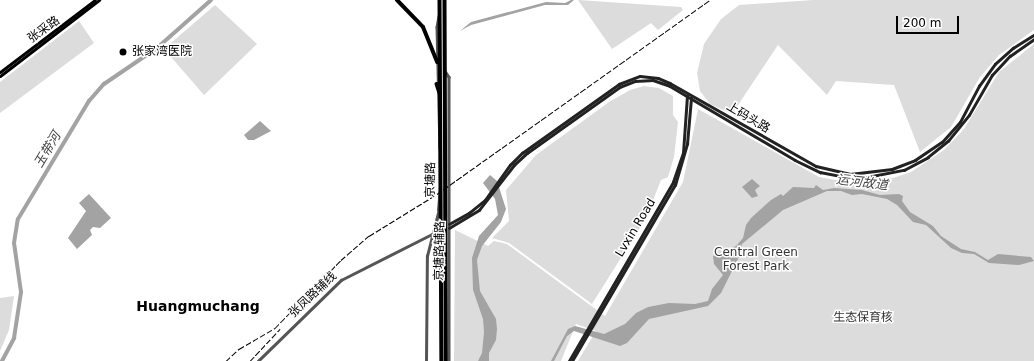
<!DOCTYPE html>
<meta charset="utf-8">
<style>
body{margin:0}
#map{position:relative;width:1034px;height:361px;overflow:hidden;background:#fff;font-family:"DejaVu Sans","Noto Sans SC",sans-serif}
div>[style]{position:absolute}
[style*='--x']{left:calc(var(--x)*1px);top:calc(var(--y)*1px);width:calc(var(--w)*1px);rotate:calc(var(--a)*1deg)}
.green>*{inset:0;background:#dcdcdc}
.water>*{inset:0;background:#a3a3a3}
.river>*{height:4px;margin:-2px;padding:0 2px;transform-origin:2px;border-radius:2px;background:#a3a3a3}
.tertiary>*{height:2.5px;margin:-1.25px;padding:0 1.25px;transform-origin:1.25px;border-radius:1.25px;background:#555}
.secondary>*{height:2.5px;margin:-1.25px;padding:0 1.25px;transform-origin:1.25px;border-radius:1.25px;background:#222}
.primary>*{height:3px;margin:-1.5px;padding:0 1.5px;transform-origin:1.5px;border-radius:1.5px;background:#000}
.trunk>*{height:3.5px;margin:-1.75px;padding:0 1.75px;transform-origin:1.75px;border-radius:1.75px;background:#000}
.motorway>*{height:4px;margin:-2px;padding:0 2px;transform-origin:2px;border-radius:2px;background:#000}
.rail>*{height:1px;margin-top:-0.5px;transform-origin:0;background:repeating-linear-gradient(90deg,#000 0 6px,transparent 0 8px)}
.dots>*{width:11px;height:11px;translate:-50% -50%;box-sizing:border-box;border:2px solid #fff;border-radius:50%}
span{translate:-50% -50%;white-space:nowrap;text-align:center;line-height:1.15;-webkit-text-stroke:3px #fff;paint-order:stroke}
.street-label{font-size:12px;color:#000}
.poi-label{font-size:12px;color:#000}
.left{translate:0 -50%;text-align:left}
.park-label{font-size:12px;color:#333}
.water-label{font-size:13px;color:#444;font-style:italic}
.quarter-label{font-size:14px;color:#000;font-weight:700}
.scale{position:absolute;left:896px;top:16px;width:63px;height:18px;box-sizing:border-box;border:2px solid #000;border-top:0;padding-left:5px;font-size:12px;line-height:14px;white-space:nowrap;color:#000;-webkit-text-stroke:3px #fff;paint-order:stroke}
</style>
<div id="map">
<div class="green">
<i style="clip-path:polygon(578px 0,681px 7px,683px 10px,658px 30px,651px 23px,612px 49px)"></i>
<i style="clip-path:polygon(813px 0,1034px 0,1034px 30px,999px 55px,980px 77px,951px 127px,920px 152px,894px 85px,836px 81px,827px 95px,778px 45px,732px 114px,710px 104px,700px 91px,697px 73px,704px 44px,721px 19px,739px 5px)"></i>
<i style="clip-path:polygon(215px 5px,257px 44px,204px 95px,164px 49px)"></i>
<i style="clip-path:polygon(79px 21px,94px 43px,0 113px,0 82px)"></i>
<i style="clip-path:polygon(1034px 44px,1034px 361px,578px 361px,596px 331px,576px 324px,561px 361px,454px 361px,455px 230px,488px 246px,494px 241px,507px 244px,605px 316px,683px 182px,698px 109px,819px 177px,853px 183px,893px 178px,911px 172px,944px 150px,964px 129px,999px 72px)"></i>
<i style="clip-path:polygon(644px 86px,659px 88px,673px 96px,673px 115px,678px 122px,674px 157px,668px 177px,661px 180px,646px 218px,592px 304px,509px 243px,492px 238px,509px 221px,506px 190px,536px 155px,609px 102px,630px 90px)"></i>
<i style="clip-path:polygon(14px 296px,9px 330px,0 351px,0 298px)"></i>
</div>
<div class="water">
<i style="clip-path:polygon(571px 0,574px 0,568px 5px,545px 5px,471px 25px,460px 31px,471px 22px,546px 2px,565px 3px)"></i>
<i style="clip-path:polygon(260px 121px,271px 131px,254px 140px,248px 140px,244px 135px)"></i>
<i style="clip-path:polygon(490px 175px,497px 181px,506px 209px,501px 222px,482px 246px,477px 260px,480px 291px,496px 319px,497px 329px,496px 340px,489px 353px,489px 361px,478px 361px,482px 353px,484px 332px,483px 319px,473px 290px,472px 258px,479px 236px,498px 215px,495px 199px,483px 183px)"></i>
<i style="clip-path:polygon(752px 179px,760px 186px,755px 190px,758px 196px,752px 198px,742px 187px)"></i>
<i style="clip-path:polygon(816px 185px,823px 190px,834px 188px,862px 190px,880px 195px,899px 194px,903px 196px,902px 201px,910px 212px,933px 226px,941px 236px,961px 249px,975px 252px,988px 260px,998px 254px,1031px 257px,1034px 261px,1019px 265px,989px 263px,974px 254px,962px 253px,951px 248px,926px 225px,913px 222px,897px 205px,887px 199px,862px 194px,852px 195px,841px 191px,827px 191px,783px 210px,742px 244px,738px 259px,721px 293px,708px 306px,649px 319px,627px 343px,620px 346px,574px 331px,567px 336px,554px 361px,551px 361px,568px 329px,575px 326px,604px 334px,625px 324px,636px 313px,648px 307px,669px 303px,695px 304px,708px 301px,712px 289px,723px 275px,714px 264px,713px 256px,736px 246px,743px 238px,746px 225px,751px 218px,771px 200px,781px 194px,783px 196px,793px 187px,814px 188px)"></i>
<i style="clip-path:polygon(89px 194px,111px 218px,100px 228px,93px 227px,90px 230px,92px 235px,77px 249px,68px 238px,86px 211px,79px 203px)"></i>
</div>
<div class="river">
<i style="--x:2;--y:361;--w:26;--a:-62"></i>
<i style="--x:14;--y:338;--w:47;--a:-81.3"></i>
<i style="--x:21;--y:292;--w:49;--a:-98.1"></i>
<i style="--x:14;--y:243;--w:24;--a:-81"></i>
<i style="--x:18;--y:219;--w:138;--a:-59"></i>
<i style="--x:89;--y:101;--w:23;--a:-49"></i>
<i style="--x:104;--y:84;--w:64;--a:-34.2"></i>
<i style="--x:157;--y:48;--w:72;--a:-41.6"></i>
</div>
<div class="tertiary">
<i style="--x:439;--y:16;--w:11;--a:100"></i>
<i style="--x:437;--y:27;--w:121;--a:88.6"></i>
<i style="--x:445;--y:71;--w:7;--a:56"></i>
<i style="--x:449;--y:77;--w:284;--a:90"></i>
<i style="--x:438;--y:210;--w:23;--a:-85"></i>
<i style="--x:258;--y:361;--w:116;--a:-44.3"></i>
<i style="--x:341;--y:280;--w:102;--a:-26.8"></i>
<i style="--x:426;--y:361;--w:105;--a:-89.5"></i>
<i style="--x:427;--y:256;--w:53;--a:-75.7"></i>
</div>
<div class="secondary">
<i style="--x:449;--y:224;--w:23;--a:-29"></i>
<i style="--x:469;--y:213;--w:21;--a:-39"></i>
<i style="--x:485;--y:200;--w:43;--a:-54.5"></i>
<i style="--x:510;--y:165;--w:17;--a:-45"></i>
<i style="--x:522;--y:153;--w:119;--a:-35.4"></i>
<i style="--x:619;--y:84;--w:22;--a:-21"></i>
<i style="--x:640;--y:76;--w:18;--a:6"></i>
<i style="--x:658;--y:78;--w:13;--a:23"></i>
<i style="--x:670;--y:83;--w:168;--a:29.6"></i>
<i style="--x:816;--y:166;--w:35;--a:13"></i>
<i style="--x:850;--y:174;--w:42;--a:-6.8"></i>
<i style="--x:892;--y:169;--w:25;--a:-21"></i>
<i style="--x:915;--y:160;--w:32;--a:-34"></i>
<i style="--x:942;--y:142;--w:27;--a:-48"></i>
<i style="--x:960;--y:122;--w:41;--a:-62.2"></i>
<i style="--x:979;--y:86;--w:27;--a:-54"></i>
<i style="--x:995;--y:64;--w:24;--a:-42"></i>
<i style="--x:1013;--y:48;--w:25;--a:-32"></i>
<i style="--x:449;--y:228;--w:35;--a:-31"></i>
<i style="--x:479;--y:210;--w:57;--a:-52.1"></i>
<i style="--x:514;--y:165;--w:18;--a:-43"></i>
<i style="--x:527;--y:153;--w:114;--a:-35.4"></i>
<i style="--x:620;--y:87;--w:16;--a:-22"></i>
<i style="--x:635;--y:81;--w:18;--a:-3"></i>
<i style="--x:653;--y:80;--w:18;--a:19"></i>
<i style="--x:670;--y:86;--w:145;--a:30.6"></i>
<i style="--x:795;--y:160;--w:28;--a:26"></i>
<i style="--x:820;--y:172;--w:25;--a:11"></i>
<i style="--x:845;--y:177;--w:22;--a:0"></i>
<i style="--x:867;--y:177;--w:38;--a:-11"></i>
<i style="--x:904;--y:170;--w:27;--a:-28"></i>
<i style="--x:928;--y:157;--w:26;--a:-39"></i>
<i style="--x:948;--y:141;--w:33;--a:-51"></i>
<i style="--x:969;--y:115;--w:46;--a:-60.1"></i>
<i style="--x:992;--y:75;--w:26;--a:-47"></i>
<i style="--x:1010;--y:56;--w:29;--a:-35"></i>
<i style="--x:569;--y:361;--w:207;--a:-59.8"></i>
<i style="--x:673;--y:182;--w:31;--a:-71"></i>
<i style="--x:683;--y:153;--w:57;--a:-86"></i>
<i style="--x:572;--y:361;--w:204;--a:-59.7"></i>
<i style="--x:675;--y:185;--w:43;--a:-73.7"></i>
<i style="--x:687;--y:144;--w:46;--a:-85"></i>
</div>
<div class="primary">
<i style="--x:0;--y:72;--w:119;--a:-37.2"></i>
<i style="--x:0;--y:76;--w:125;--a:-37.5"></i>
</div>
<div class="trunk">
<i style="--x:440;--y:0;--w:361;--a:89.7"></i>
<i style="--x:445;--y:0;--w:361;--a:89.8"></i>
<i style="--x:437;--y:84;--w:9;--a:72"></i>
</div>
<div class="motorway">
<i style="--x:397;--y:0;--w:37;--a:46"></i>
<i style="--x:423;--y:27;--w:38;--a:68"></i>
</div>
<div class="rail">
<i style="--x:226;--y:361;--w:18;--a:-43"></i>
<i style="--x:239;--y:349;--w:42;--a:-30.3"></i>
<i style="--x:275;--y:328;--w:95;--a:-45.9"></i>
<i style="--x:341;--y:260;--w:37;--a:-41"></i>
<i style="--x:369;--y:236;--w:80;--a:-31.7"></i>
<i style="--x:437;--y:194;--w:335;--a:-35.4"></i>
<i style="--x:250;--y:361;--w:44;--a:-46.8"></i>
</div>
<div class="dots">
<i style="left:123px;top:52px;background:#000"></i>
</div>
<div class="street-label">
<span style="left:44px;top:30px;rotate:-36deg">张采路</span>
<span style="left:748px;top:118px;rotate:31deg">上码头路</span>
<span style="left:431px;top:180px;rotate:-89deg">京塘路</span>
<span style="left:636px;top:228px;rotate:-59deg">Lvxin Road</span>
<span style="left:440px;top:251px;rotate:-89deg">京塘路辅路</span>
<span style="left:313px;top:295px;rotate:-43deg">张凤路辅线</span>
</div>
<div class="poi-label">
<span class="left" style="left:132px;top:52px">张家湾医院</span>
</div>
<div class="park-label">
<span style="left:756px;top:260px">Central Green<br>Forest Park</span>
<span style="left:863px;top:318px">生态保育核</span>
</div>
<div class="water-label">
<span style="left:48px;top:150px;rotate:-59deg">玉带河</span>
<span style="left:862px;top:183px;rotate:7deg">运河故道</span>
</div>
<div class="quarter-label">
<span style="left:198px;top:306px">Huangmuchang</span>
</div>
<div class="scale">200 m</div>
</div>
